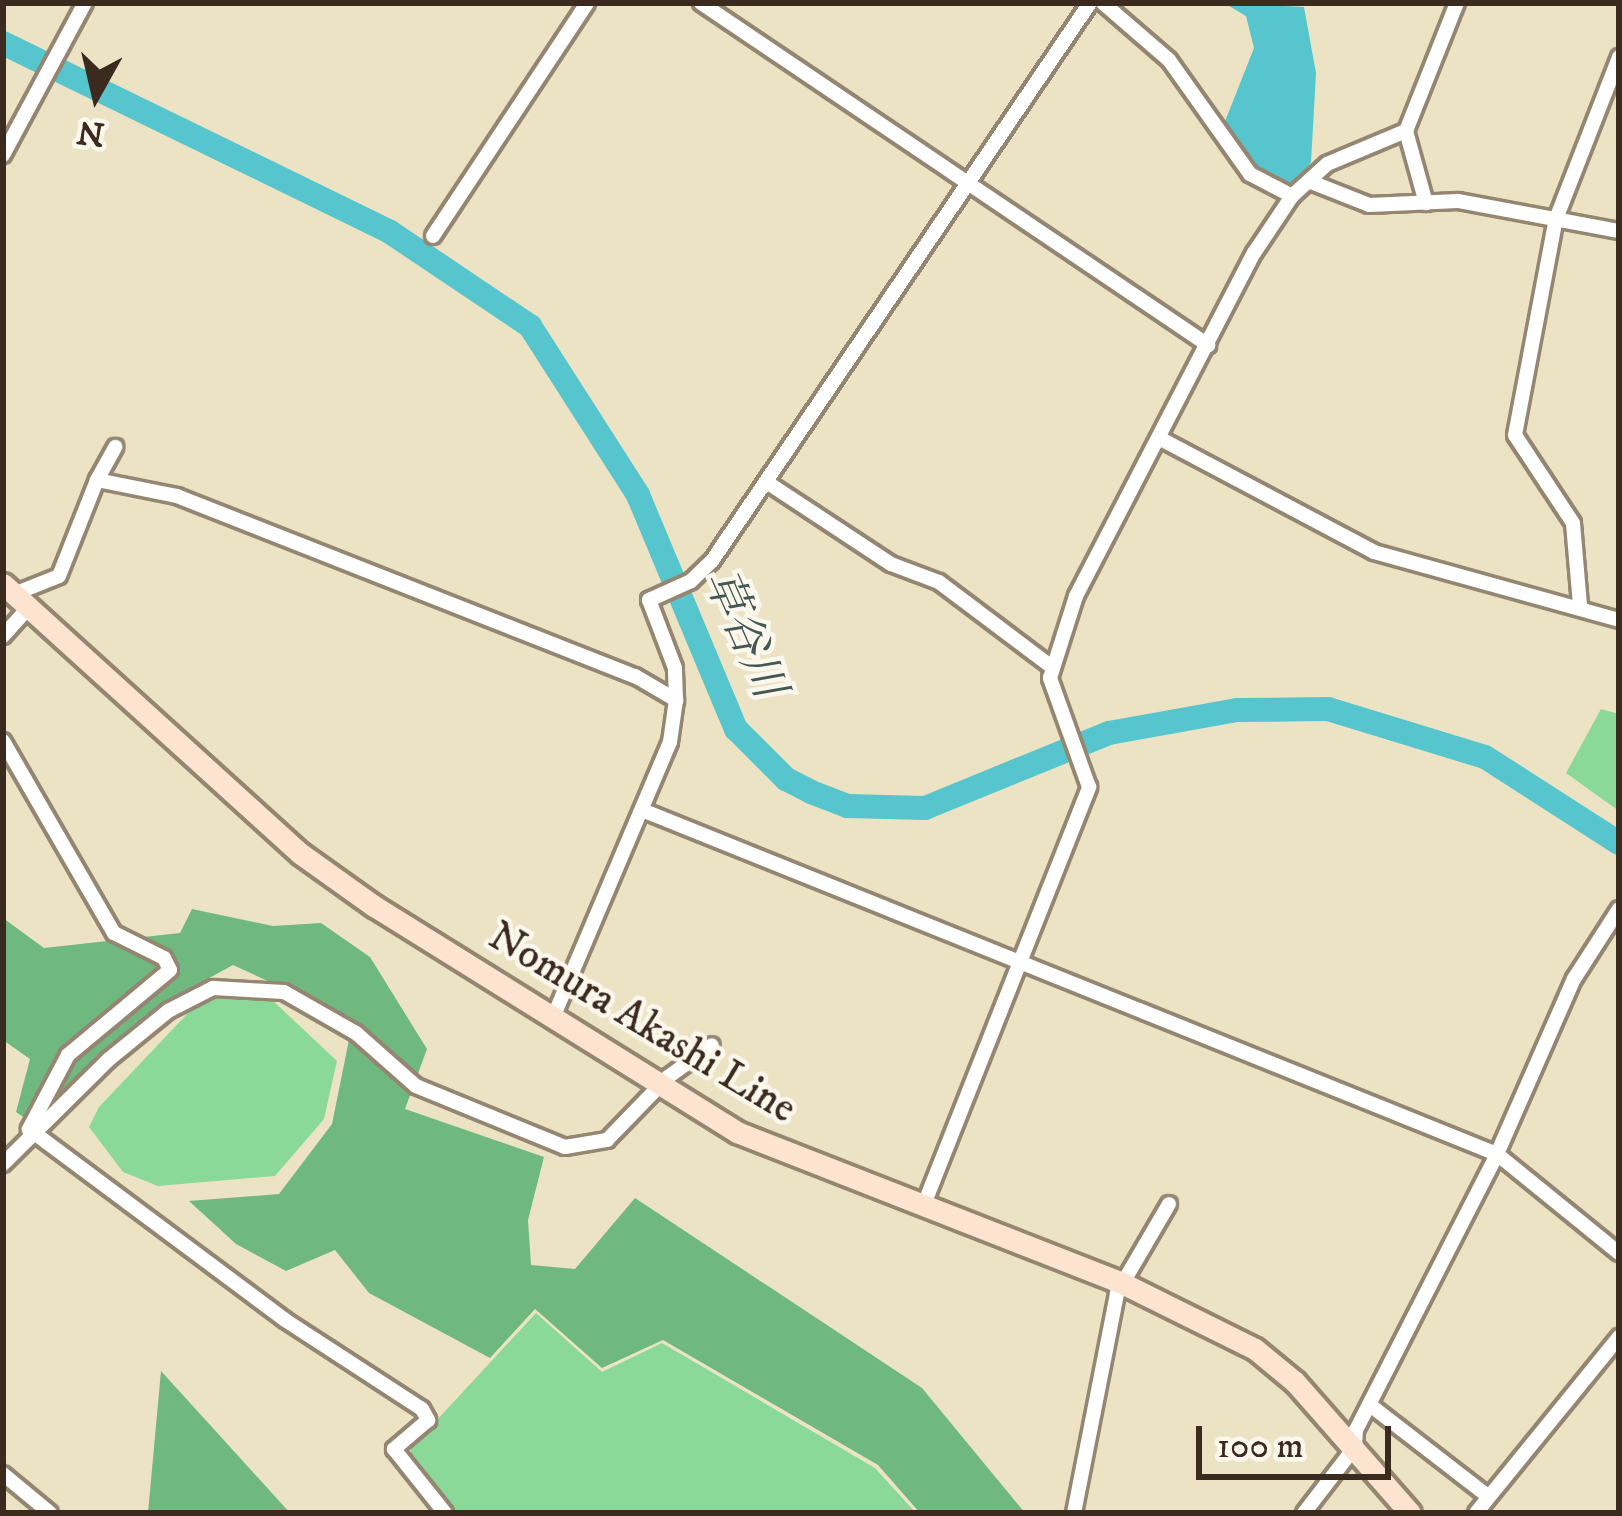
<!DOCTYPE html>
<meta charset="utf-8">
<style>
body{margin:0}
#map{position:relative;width:1622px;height:1516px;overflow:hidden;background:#ece3c4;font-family:"IM FELL DW Pica","Noto Serif JP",serif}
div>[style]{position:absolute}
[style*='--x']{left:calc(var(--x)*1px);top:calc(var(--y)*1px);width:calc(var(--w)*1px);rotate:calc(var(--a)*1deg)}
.green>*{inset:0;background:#8ad998}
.forest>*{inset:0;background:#6fb980}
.water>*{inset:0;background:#57c5cd}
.river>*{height:24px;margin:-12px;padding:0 12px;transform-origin:12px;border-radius:12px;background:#57c5cd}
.roads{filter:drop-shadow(3px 0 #948671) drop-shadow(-3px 0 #948671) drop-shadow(0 3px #948671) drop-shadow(0 -3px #948671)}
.minor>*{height:14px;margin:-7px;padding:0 7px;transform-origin:7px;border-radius:7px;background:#fff}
.secondary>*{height:21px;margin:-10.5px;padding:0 10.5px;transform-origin:10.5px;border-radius:10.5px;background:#fde4d1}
span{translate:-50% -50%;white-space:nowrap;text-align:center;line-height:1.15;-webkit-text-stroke:9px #fbf7ec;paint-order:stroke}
.street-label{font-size:42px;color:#3b2a1e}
.water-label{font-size:45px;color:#435853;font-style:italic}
.frame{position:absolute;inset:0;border:6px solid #3b2a1e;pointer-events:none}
.north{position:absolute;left:36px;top:36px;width:120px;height:120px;-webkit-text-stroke:9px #fbf7ec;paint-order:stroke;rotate:188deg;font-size:33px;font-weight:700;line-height:48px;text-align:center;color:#3b2a1e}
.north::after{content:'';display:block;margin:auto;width:42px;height:54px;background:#3b2a1e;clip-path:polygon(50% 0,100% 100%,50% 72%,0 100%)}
.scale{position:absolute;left:1196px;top:1426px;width:195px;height:54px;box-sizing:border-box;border:6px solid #3b2a1e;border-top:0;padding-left:15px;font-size:36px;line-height:42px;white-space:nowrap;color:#3b2a1e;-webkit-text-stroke:9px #fbf7ec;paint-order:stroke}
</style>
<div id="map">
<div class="green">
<i style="clip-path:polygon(1601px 709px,1619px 714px,1619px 811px,1566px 773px)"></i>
<i style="clip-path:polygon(233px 991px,269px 997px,337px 1061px,324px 1119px,275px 1176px,158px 1186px,123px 1172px,89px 1127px,99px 1107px,190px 1011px)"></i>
<i style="clip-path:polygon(536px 1313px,602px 1372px,662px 1343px,875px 1468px,916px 1513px,453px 1513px,411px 1461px,411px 1448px)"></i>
</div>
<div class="forest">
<i style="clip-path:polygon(192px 909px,273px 926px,321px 923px,370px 957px,427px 1049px,405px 1109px,544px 1157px,528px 1220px,531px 1265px,575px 1269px,635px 1198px,922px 1388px,1025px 1513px,920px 1513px,878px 1465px,663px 1340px,602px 1368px,535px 1309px,490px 1358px,369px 1293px,335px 1250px,286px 1271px,236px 1244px,189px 1201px,279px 1194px,332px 1124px,353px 1020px,233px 965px,178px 995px,36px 1126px,16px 1112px,30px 1059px,3px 1040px,3px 918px,44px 948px,180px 933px)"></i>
<i style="clip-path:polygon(161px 1371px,290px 1513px,148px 1513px)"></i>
</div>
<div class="water">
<i style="clip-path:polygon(1224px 3px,1304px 7px,1316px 73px,1311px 162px,1298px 183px,1276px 185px,1248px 166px,1222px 129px,1254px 48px,1246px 16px)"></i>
</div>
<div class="river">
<i style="--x:3;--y:43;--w:431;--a:26"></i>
<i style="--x:390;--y:232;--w:169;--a:33.9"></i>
<i style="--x:530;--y:326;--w:201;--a:57.4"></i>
<i style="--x:638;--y:495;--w:254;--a:67.3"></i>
<i style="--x:736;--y:729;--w:71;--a:45"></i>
<i style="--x:786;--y:779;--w:28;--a:27"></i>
<i style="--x:811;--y:792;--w:39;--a:21"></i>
<i style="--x:847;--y:806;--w:78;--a:1.5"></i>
<i style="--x:925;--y:808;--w:199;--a:-22.2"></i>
<i style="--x:1109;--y:733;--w:130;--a:-10.2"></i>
<i style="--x:1237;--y:710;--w:91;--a:-0.6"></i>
<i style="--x:1328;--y:709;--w:164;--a:17"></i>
<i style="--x:1485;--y:757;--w:159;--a:32.7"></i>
</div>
<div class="roads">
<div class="minor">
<i style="--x:701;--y:3;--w:612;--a:34"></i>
<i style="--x:1103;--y:3;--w:87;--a:40.8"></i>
<i style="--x:1169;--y:60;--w:140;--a:54.6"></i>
<i style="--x:1250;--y:174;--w:47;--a:27.6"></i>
<i style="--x:1406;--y:131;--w:75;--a:74.5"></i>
<i style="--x:3;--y:155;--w:173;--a:-61.7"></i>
<i style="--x:1311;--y:182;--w:62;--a:21.6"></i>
<i style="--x:1369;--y:205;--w:89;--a:-2.6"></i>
<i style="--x:1458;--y:201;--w:164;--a:10.6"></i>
<i style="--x:433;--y:236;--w:279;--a:-56.5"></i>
<i style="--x:1159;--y:438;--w:243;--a:27.9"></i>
<i style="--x:1374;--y:552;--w:254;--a:15.5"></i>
<i style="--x:97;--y:480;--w:38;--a:-61"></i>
<i style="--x:768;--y:483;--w:147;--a:33.4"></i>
<i style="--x:891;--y:564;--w:51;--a:20.6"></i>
<i style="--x:939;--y:582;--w:138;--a:37"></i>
<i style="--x:14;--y:594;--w:48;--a:-21.8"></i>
<i style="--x:59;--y:576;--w:103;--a:-68.4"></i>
<i style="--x:97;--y:480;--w:82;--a:11.3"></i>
<i style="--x:177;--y:496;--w:492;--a:21.5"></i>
<i style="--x:635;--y:676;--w:48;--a:30.3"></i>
<i style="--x:676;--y:700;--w:42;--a:98.1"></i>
<i style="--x:670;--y:742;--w:302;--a:113"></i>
<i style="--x:1580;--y:605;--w:82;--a:-94.9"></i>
<i style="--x:1573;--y:523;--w:105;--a:-123.4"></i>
<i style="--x:1515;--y:435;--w:220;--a:-79.3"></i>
<i style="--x:1556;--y:219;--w:174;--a:-68.7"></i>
<i style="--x:3;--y:636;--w:39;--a:-48"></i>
<i style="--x:676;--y:700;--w:32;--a:-92"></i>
<i style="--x:675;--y:668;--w:73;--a:-110.9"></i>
<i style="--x:649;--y:600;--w:46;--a:-24.3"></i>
<i style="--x:691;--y:581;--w:29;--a:-44"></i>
<i style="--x:712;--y:561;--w:674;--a:-55.89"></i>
<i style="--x:3;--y:741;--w:222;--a:60"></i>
<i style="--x:114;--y:933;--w:56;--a:26.6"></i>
<i style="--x:164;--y:958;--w:13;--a:63"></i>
<i style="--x:170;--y:970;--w:133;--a:140.2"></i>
<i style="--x:68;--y:1055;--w:84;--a:117.8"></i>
<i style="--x:29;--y:1129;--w:319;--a:36.7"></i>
<i style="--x:285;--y:1320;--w:163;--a:33"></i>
<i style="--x:422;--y:1409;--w:13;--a:61"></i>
<i style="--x:428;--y:1420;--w:45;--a:139.5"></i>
<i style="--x:394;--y:1449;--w:82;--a:51.4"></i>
<i style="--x:642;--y:810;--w:922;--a:21.92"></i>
<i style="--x:1497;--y:1154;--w:157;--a:39.1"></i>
<i style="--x:3;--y:1164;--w:148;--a:-44.7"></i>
<i style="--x:108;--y:1060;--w:77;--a:-39.2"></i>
<i style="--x:168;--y:1011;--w:51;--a:-27.1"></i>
<i style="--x:213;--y:988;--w:71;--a:3.2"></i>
<i style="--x:284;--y:992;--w:83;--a:29.7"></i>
<i style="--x:356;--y:1033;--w:80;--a:41.5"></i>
<i style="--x:416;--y:1086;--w:161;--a:22.3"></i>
<i style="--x:565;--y:1147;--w:43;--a:-9.5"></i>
<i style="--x:607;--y:1140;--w:88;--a:-45.9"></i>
<i style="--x:668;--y:1077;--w:54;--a:-36"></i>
<i style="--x:923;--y:1207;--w:452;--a:-68.4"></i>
<i style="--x:1089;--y:787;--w:116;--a:-109.7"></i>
<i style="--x:1050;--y:678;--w:86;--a:-72.4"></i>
<i style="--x:1076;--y:596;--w:386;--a:-62.6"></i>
<i style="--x:1254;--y:253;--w:69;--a:-56.3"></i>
<i style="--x:1292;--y:196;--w:47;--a:-42.4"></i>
<i style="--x:1327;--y:164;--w:86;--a:-22.7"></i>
<i style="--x:1406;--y:131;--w:138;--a:-68.3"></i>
<i style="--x:1370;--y:1405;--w:150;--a:37.7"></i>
<i style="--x:3;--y:1474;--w:61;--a:39.7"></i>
<i style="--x:1074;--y:1513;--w:224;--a:-78.9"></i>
<i style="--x:1117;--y:1293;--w:103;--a:-59.7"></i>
<i style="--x:1304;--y:1513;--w:83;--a:-52.3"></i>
<i style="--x:1355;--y:1447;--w:17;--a:-87"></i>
<i style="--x:1356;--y:1430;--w:310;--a:-62.9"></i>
<i style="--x:1497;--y:1154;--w:191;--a:-66.3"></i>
<i style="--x:1574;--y:979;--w:83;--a:-57.3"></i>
<i style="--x:1476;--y:1513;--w:227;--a:-50.9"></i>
</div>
<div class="secondary">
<i style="--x:3;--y:584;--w:402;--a:42.2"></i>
<i style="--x:301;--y:854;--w:90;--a:35.5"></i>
<i style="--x:374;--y:906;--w:428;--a:31.9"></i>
<i style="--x:737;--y:1132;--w:416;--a:21.4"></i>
<i style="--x:1124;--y:1284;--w:146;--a:26.4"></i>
<i style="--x:1255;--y:1349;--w:52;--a:39.5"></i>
<i style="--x:1295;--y:1382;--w:174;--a:48.7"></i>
</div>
</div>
<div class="street-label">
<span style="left:642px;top:1023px;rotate:31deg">Nomura Akashi Line</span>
</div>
<div class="water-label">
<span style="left:743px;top:634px;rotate:66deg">草谷川</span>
</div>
<div class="frame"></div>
<div class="north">N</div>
<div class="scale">100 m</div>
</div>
